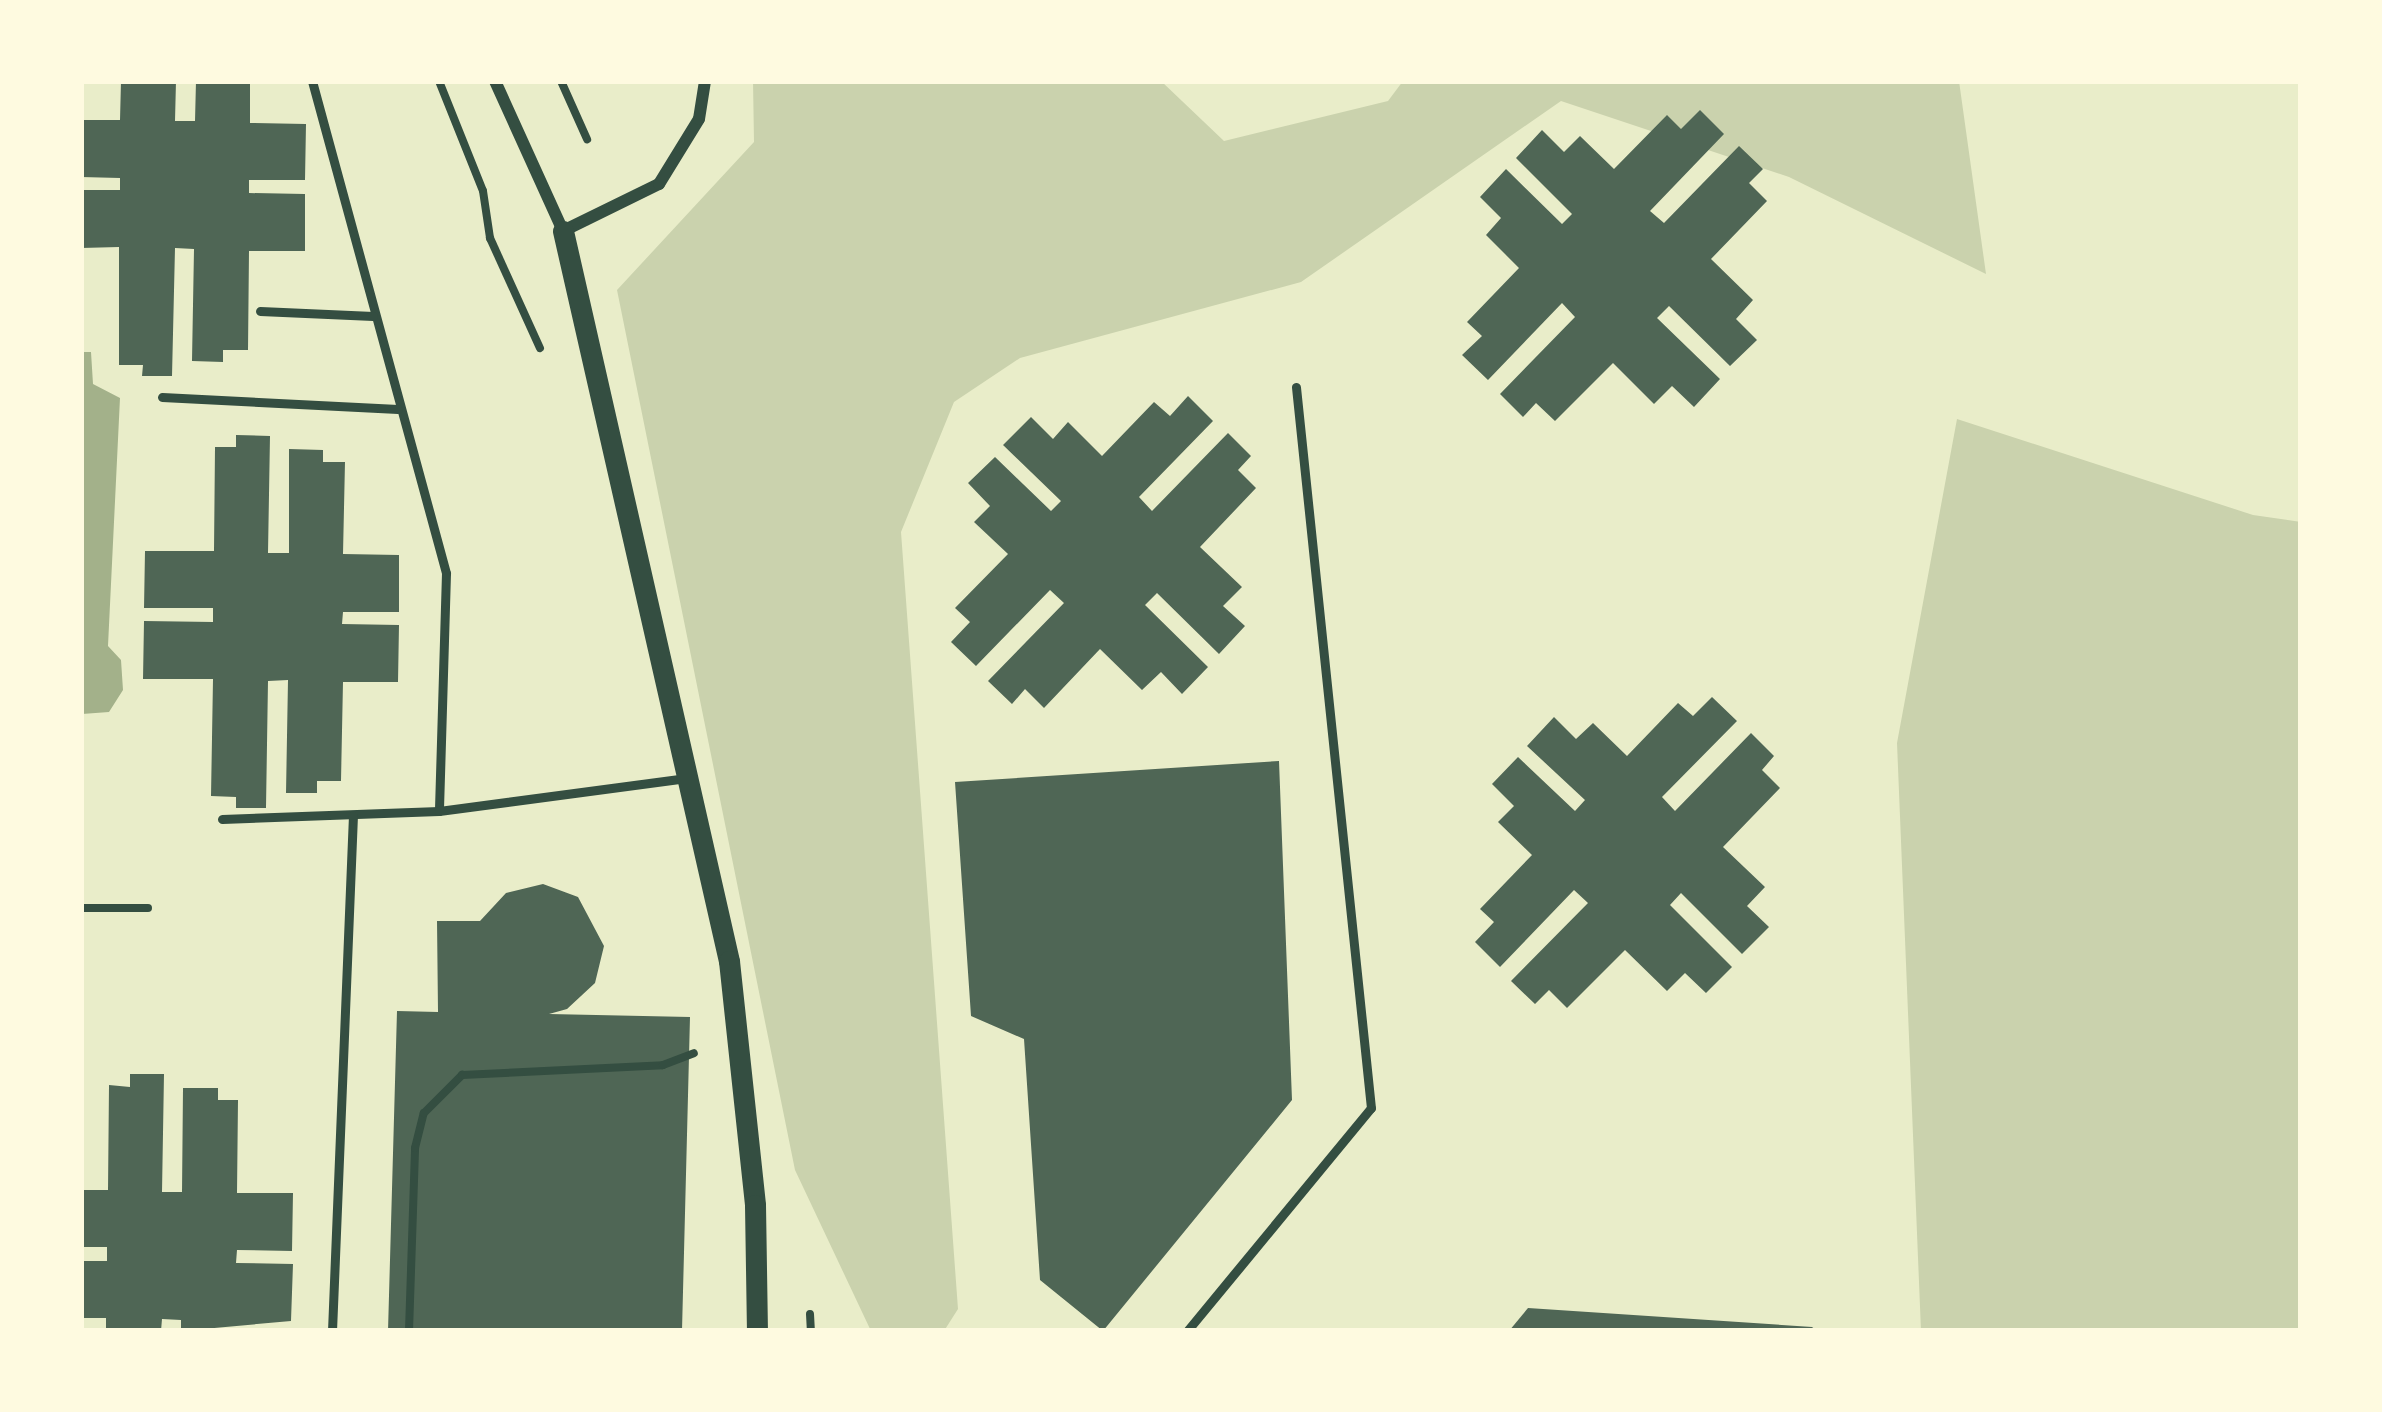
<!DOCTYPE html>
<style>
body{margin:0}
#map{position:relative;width:2382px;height:1412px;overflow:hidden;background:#e9edc9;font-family:Commissioner,sans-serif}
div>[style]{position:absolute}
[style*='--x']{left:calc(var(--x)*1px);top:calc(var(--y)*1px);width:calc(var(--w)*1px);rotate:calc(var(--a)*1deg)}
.green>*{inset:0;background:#cad2ad}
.water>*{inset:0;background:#a3b18a}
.building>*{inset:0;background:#4f6655}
.path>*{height:8px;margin:-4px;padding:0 4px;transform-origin:4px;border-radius:4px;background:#344e41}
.service>*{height:9px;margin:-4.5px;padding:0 4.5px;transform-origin:4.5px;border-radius:4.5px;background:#344e41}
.minor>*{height:12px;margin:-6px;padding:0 6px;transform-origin:6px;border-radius:6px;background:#344e41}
.tertiary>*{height:21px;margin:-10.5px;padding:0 10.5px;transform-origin:10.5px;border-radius:10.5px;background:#344e41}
span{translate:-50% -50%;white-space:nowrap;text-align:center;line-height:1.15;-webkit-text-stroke:10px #fefae0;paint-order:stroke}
.frame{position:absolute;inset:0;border:84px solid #fefae0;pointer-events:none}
</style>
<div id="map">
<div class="green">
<i style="clip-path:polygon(753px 81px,1161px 81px,1224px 141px,1388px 101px,1403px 81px,1959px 81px,1986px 274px,1789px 177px,1561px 101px,1301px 282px,1020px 358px,954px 402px,901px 532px,958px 1309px,944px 1331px,871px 1331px,795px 1170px,617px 290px,754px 142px)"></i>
<i style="clip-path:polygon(1957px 419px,2253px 515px,2301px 522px,2301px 1331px,1921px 1331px,1897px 743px)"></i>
</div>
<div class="water">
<i style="clip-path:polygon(81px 352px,91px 352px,93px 384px,120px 398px,108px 646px,121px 660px,123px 690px,109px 712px,82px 714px)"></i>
</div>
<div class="building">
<i style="clip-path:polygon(121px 81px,176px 81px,175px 121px,195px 121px,196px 81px,250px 81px,250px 123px,306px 124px,305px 180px,249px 180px,249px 193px,305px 194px,305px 251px,249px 251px,248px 350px,223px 350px,223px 362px,192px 361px,194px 249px,175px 248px,172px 376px,142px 376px,143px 365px,119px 365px,119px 247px,81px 248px,81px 190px,120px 190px,120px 178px,81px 177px,81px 120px,120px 120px)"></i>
<i style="clip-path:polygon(1700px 110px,1724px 134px,1650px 211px,1664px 223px,1739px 146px,1763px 169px,1749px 183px,1767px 201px,1711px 259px,1753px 300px,1736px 319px,1757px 340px,1730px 366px,1669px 306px,1657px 318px,1720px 379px,1694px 407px,1672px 386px,1654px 404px,1613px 363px,1555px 421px,1536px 403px,1523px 417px,1500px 394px,1575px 317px,1562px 303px,1488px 380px,1462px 355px,1482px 336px,1467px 322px,1519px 268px,1486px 235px,1501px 218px,1480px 197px,1506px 169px,1562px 224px,1572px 214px,1516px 158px,1542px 130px,1564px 152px,1580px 136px,1614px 169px,1667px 115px,1681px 129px)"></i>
<i style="clip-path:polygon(1188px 396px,1213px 421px,1139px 497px,1152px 511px,1228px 433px,1251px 456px,1238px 470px,1256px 488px,1200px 547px,1242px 587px,1223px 606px,1245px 626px,1219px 654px,1157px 593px,1145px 605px,1208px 667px,1182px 694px,1161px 672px,1142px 690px,1100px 649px,1044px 708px,1025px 689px,1012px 704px,988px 681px,1064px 603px,1050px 590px,976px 666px,951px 642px,970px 622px,955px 608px,1008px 554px,974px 522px,990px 506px,968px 483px,995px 457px,1051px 511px,1061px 501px,1003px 445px,1031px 417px,1053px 439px,1068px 422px,1102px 456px,1154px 402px,1170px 416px)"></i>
<i style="clip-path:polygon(236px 435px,270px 436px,268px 553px,289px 553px,289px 449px,323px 450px,323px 462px,345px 462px,343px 554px,399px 555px,399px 612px,343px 612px,342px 624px,399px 625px,398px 682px,343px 682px,341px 781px,317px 781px,317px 793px,286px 793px,288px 680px,268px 681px,266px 808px,236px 808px,236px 797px,211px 796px,213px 679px,143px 679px,144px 621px,213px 622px,213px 608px,144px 608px,145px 551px,214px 551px,215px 447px,236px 447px)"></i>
<i style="clip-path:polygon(1712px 697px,1737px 721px,1662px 797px,1675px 811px,1751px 733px,1774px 756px,1762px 770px,1780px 788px,1723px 847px,1765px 887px,1747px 906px,1769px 927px,1742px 954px,1681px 893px,1670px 905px,1732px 967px,1706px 993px,1685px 973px,1667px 991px,1625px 950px,1567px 1008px,1549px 990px,1535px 1004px,1511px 981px,1588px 903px,1574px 890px,1500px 967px,1475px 942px,1494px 922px,1480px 909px,1532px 855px,1498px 822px,1514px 806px,1492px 784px,1518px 757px,1575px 811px,1585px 800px,1527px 746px,1554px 717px,1576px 739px,1593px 723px,1627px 756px,1678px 703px,1693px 716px)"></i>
<i style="clip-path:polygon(1279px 761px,1292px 1100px,1103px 1331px,1040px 1280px,1024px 1039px,971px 1016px,955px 782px)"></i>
<i style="clip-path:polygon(543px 884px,578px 897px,604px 946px,595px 983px,567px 1009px,549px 1014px,690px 1017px,682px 1331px,388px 1331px,397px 1011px,438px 1012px,437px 921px,480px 921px,506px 893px)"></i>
<i style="clip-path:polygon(130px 1074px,164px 1074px,162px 1192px,182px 1192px,183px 1088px,218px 1088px,218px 1100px,238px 1100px,237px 1193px,293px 1193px,292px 1251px,237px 1250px,236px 1263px,293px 1264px,291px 1321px,181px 1331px,181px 1320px,162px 1319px,161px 1331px,106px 1331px,106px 1318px,81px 1318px,81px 1261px,107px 1261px,107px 1247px,81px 1247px,81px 1190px,108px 1190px,109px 1085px,130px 1087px)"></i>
<i style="clip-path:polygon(1528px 1308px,1812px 1327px,1817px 1331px,1509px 1331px)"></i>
</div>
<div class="path">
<i style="--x:439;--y:81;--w:118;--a:68.2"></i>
<i style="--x:483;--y:191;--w:48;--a:81.5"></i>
<i style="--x:490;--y:238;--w:121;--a:65.6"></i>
<i style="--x:561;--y:81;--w:64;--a:65.9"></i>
<i style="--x:81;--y:908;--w:67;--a:0"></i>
<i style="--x:810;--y:1314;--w:17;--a:87"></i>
<i style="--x:409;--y:1331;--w:183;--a:-88.1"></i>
<i style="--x:415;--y:1148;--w:36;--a:-76"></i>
<i style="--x:424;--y:1113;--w:54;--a:-45"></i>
<i style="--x:462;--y:1075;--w:201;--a:-2.8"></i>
<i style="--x:663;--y:1065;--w:33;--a:-21"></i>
</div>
<div class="service">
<i style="--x:312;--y:81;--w:510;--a:74.76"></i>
<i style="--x:446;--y:573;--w:238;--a:91.7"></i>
<i style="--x:260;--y:311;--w:113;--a:2.5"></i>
<i style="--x:162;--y:397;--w:236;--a:2.9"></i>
<i style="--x:222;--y:819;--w:217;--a:-2.1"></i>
<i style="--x:439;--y:811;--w:248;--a:-7.6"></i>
<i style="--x:332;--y:1331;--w:516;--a:-87.67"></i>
<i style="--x:1187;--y:1331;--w:289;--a:-50.5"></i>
<i style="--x:1371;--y:1108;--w:725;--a:-95.94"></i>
</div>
<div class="minor">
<i style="--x:495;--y:81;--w:165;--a:65.6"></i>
<i style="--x:563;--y:231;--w:107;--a:-26.1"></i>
<i style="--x:659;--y:184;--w:76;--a:-58.4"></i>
<i style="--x:699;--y:119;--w:38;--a:-81"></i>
</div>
<div class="tertiary">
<i style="--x:563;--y:231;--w:749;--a:77.19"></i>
<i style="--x:729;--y:961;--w:245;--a:83.9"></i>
<i style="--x:755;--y:1205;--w:126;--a:89.1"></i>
</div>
<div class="frame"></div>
</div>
